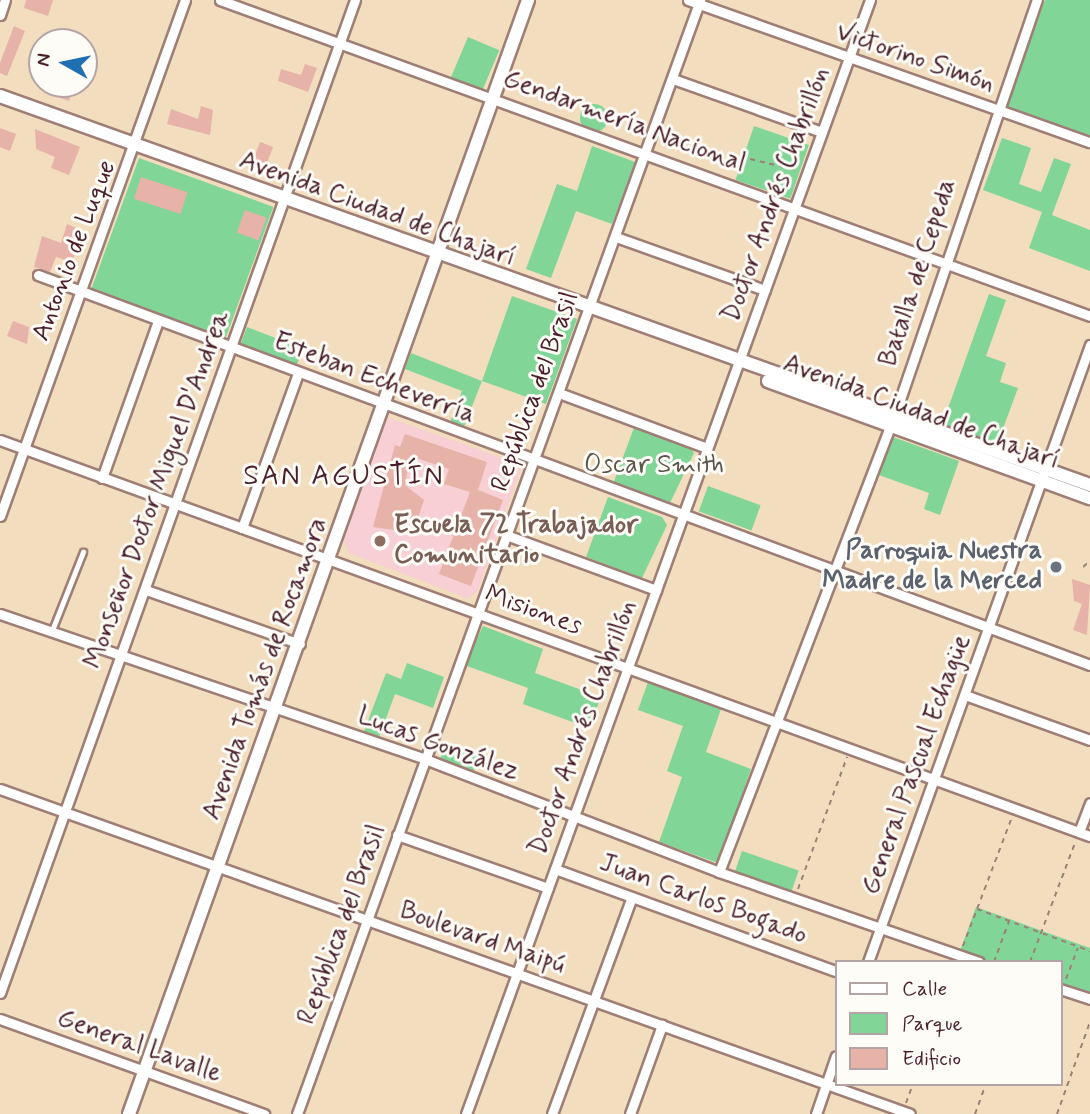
<!DOCTYPE html>
<meta charset="utf-8">
<style>
body{margin:0}
#map{position:relative;width:1090px;height:1114px;overflow:hidden;background:#f2ddbf;font-family:Mynerve,sans-serif}
div>[style]{position:absolute}
[style*='--x']{left:calc(var(--x)*1px);top:calc(var(--y)*1px);width:calc(var(--w)*1px);rotate:calc(var(--a)*1deg)}
.built>*{inset:0;background:#f7cfd4}
.green>*{inset:0;background:#81d597;transform-origin:0 0}
.round{border-radius:50%}
.building>*{inset:0;background:#e7b2a7;transform-origin:0 0}
.path>*{height:2px;margin-top:-1px;transform-origin:0;background:repeating-linear-gradient(90deg,#9e7e75 0 5px,transparent 0 10px)}
.roads{filter:drop-shadow(2px 0 #9e7e75) drop-shadow(-2px 0 #9e7e75) drop-shadow(0 2px #9e7e75) drop-shadow(0 -2px #9e7e75)}
.lane>*{height:4.5px;margin:-2.25px;padding:0 2.25px;transform-origin:2.25px;border-radius:2.25px;background:#fff}
.street>*{height:9px;margin:-4.5px;padding:0 4.5px;transform-origin:4.5px;border-radius:4.5px;background:#fff}
.secondary>*{height:12px;margin:-6px;padding:0 6px;transform-origin:6px;border-radius:6px;background:#fff}
.dots>*{width:19px;height:19px;translate:-50% -50%;box-sizing:border-box;border:4px solid #fdfcf7;border-radius:50%}
span{translate:-50% -50%;white-space:nowrap;text-align:center;line-height:1.15;-webkit-text-stroke:6px #fdfcf7;paint-order:stroke}
.street-label{font-size:26px;color:#4a1f2b}
.park-label{font-size:26px;color:#5a564b}
.education-label{font-size:26px;color:#785e54;font-weight:700}
.left{translate:0 -50%;text-align:left}
.worship-label{font-size:26px;color:#5b616d;font-weight:700}
.right{translate:-100% -50%;text-align:right}
.neighbourhood-label{font-size:28px;color:#4a1f2b;letter-spacing:2px}
.legend{position:absolute;left:835px;top:960px;width:228px;height:126px;box-sizing:border-box;background:#fdfcf7;border:2px solid #b5a4a5;margin:0;padding:9px 12px;list-style:none;font-size:21px;color:#4a1f2b}
.legend li{display:flex;align-items:center;gap:14px;height:35px}
.legend b{width:35px;border:2px solid #b5a4a5}
.north{position:absolute;left:28px;top:28px;width:70px;height:70px;box-sizing:border-box;background:#fdfcf7;border:2px solid #b5a4a5;border-radius:50%;rotate:279deg;font-size:19px;font-weight:700;line-height:28px;text-align:center;color:#4a1f2b}
.north::after{content:'';display:block;margin:auto;width:24px;height:32px;background:#1f6fb2;clip-path:polygon(50% 0,100% 100%,50% 72%,0 100%)}
</style>
<div id="map">
<div class="built">
<i style="clip-path:polygon(387px 417px,522px 465px,477px 592px,467px 598px,349px 553px,343px 540px)"></i>
</div>
<div class="green">
<i style="clip-path:polygon(1045px 0,1090px 0,1090px 138px,1006px 107px)"></i>
<i style="left:468px;top:37px;width:34px;height:45px;rotate:23deg"></i>
<i class="round" style="left:580px;top:104px;width:28px;height:28px"></i>
<i style="left:754px;top:126px;width:58px;height:57px;rotate:19deg"></i>
<i style="clip-path:polygon(1002px 138px,1031px 148px,1019px 184px,1041px 192px,1054px 158px,1071px 164px,1052px 215px,1090px 230px,1090px 271px,1029px 248px,1042px 212px,983px 190px)"></i>
<i style="clip-path:polygon(592px 146px,635px 162px,612px 224px,576px 211px,551px 278px,526px 269px,557px 184px,577px 191px)"></i>
<i style="left:139px;top:158px;width:143px;height:140px;rotate:20deg"></i>
<i style="clip-path:polygon(989px 294px,1006px 300px,986px 356px,1006px 363px,1000px 382px,1018px 388px,997px 445px,942px 425px)"></i>
<i style="clip-path:polygon(512px 296px,577px 319px,546px 404px,482px 381px,464px 427px,450px 422px,462px 391px,405px 369px,411px 353px,482px 381px)"></i>
<i style="left:247px;top:327px;width:60px;height:20px;rotate:21deg"></i>
<i style="clip-path:polygon(635px 425px,688px 444px,694px 453px,669px 505px,613px 484px)"></i>
<i style="clip-path:polygon(893px 437px,959px 461px,940px 515px,924px 509px,929px 493px,879px 475px)"></i>
<i style="left:708px;top:486px;width:56px;height:27px;rotate:20deg"></i>
<i style="clip-path:polygon(608px 497px,662px 517px,667px 525px,642px 578px,586px 557px)"></i>
<i style="clip-path:polygon(483px 626px,543px 649px,535px 673px,601px 697px,589px 728px,523px 704px,528px 688px,464px 665px)"></i>
<i style="clip-path:polygon(407px 663px,444px 677px,433px 708px,395px 694px,378px 740px,363px 734px,386px 673px,401px 679px)"></i>
<i style="clip-path:polygon(648px 682px,721px 709px,706px 752px,751px 769px,718px 863px,659px 842px,682px 777px,667px 771px,683px 726px,638px 710px)"></i>
<i style="clip-path:polygon(441px 741px,480px 755px,474px 771px,441px 759px)"></i>
<i style="left:742px;top:851px;width:60px;height:22px;rotate:19deg"></i>
<i style="clip-path:polygon(976px 907px,1090px 948px,1090px 997px,1060px 986px,1060px 962px,991px 962px,960px 951px)"></i>
</div>
<div class="building">
<i style="clip-path:polygon(26px 0,53px 0,48px 16px,24px 8px)"></i>
<i style="clip-path:polygon(14px 26px,25px 31px,7px 76px,0 73px,0 63px)"></i>
<i style="clip-path:polygon(305px 64px,317px 68px,308px 92px,278px 81px,281px 69px,301px 75px)"></i>
<i style="clip-path:polygon(56px 84px,75px 84px,69px 101px,52px 95px)"></i>
<i style="clip-path:polygon(201px 106px,213px 110px,210px 135px,167px 124px,171px 109px,198px 119px)"></i>
<i style="clip-path:polygon(0 128px,16px 134px,10px 151px,0 147px)"></i>
<i style="clip-path:polygon(35px 129px,80px 147px,69px 175px,51px 168px,55px 157px,36px 149px)"></i>
<i style="left:260px;top:142px;width:14px;height:25px;rotate:21deg"></i>
<i style="left:141px;top:177px;width:49px;height:23px;rotate:18deg"></i>
<i style="left:245px;top:210px;width:23px;height:24px;rotate:20deg"></i>
<i style="clip-path:polygon(67px 224px,83px 231px,72px 262px,56px 257px,50px 272px,34px 267px,42px 236px,61px 243px)"></i>
<i style="clip-path:polygon(13px 321px,29px 327px,27px 344px,7px 336px)"></i>
<i style="clip-path:polygon(405px 434px,487px 462px,478px 490px,503px 500px,471px 586px,439px 574px,470px 492px,444px 484px,449px 469px,410px 456px,405px 485px,424px 500px,417px 521px,399px 515px,394px 530px,373px 527px,395px 445px,400px 447px)"></i>
<i style="clip-path:polygon(1072px 579px,1090px 585px,1087px 635px,1073px 630px,1082px 604px,1074px 601px)"></i>
</div>
<div class="path">
<i style="--x:750;--y:159;--w:47;--a:13.4"></i>
<i style="--x:1083;--y:567;--w:9;--a:-41"></i>
<i style="--x:798;--y:889;--w:141;--a:-69.6"></i>
<i style="--x:977;--y:909;--w:121;--a:20.4"></i>
<i style="--x:963;--y:946;--w:138;--a:-69.2"></i>
<i style="--x:994;--y:962;--w:44;--a:-69.9"></i>
<i style="--x:1030;--y:962;--w:127;--a:-69.3"></i>
<i style="--x:1066;--y:979;--w:33;--a:-69"></i>
<i style="--x:906;--y:1103;--w:20;--a:-70"></i>
<i style="--x:975;--y:1114;--w:32;--a:-70"></i>
<i style="--x:1057;--y:1114;--w:98;--a:-70.3"></i>
</div>
<div class="roads">
<div class="lane">
<i style="--x:51;--y:633;--w:87;--a:-68.4"></i>
</div>
<div class="street">
<i style="--x:220;--y:0;--w:926;--a:19.96"></i>
<i style="--x:688;--y:0;--w:426;--a:19.5"></i>
<i style="--x:0;--y:15;--w:16;--a:-72"></i>
<i style="--x:673;--y:79;--w:158;--a:19.6"></i>
<i style="--x:616;--y:237;--w:158;--a:19.6"></i>
<i style="--x:38;--y:275;--w:1122;--a:20.34"></i>
<i style="--x:559;--y:393;--w:158;--a:20.4"></i>
<i style="--x:0;--y:440;--w:1160;--a:19.97"></i>
<i style="--x:102;--y:478;--w:167;--a:-70.4"></i>
<i style="--x:0;--y:516;--w:548;--a:-70.28"></i>
<i style="--x:242;--y:528;--w:165;--a:-70.1"></i>
<i style="--x:506;--y:535;--w:160;--a:20.1"></i>
<i style="--x:146;--y:590;--w:163;--a:19.3"></i>
<i style="--x:0;--y:614;--w:449;--a:18.8"></i>
<i style="--x:425;--y:759;--w:315;--a:21"></i>
<i style="--x:719;--y:872;--w:275;--a:19.1"></i>
<i style="--x:965;--y:695;--w:133;--a:19.8"></i>
<i style="--x:0;--y:789;--w:966;--a:19.65"></i>
<i style="--x:1079;--y:832;--w:31;--a:-69"></i>
<i style="--x:397;--y:835;--w:160;--a:19.3"></i>
<i style="--x:555;--y:869;--w:299;--a:20"></i>
<i style="--x:719;--y:872;--w:487;--a:-69"></i>
<i style="--x:894;--y:417;--w:441;--a:-71.1"></i>
<i style="--x:868;--y:962;--w:656;--a:-70.21"></i>
<i style="--x:1060;--y:989;--w:32;--a:18"></i>
<i style="--x:0;--y:993;--w:1055;--a:-70.33"></i>
<i style="--x:0;--y:1019;--w:281;--a:19.8"></i>
<i style="--x:297;--y:1114;--w:1185;--a:-70.11"></i>
<i style="--x:466;--y:1114;--w:1185;--a:-70.07"></i>
<i style="--x:552;--y:1114;--w:231;--a:-69.8"></i>
<i style="--x:630;--y:1114;--w:95;--a:-70.2"></i>
<i style="--x:816;--y:1114;--w:61;--a:-71"></i>
</div>
<div class="secondary">
<i style="--x:0;--y:96;--w:1157;--a:19.64"></i>
<i style="--x:768;--y:381;--w:343;--a:20"></i>
<i style="--x:129;--y:1114;--w:1183;--a:-70.29"></i>
</div>
</div>
<div class="dots">
<i style="left:380px;top:541px;background:#8d6e63"></i>
<i style="left:1056px;top:567px;background:#6b7280"></i>
</div>
<div class="street-label">
<span style="left:915px;top:59px;rotate:19deg">Victorino Simón</span>
<span style="left:624px;top:122px;rotate:20deg">Gendarmería Nacional</span>
<span style="left:777px;top:195px;rotate:-70deg">Doctor Andrés Chabrillón</span>
<span style="left:377px;top:210px;rotate:20deg">Avenida Ciudad de Chajarí</span>
<span style="left:75px;top:251px;rotate:-69deg">Antonio de Luque</span>
<span style="left:919px;top:273px;rotate:-72deg">Batalla de Cepeda</span>
<span style="left:374px;top:379px;rotate:21deg">Esteban Echeverría</span>
<span style="left:536px;top:392px;rotate:-70deg">República del Brasil</span>
<span style="left:921px;top:413px;rotate:20deg">Avenida Ciudad de Chajarí</span>
<span style="left:158px;top:490px;rotate:-70deg">Monseñor Doctor Miguel D'Andrea</span>
<span style="left:533px;top:611px;rotate:20deg">Misiones</span>
<span style="left:266px;top:669px;rotate:-70deg">Avenida Tomás de Rocamora</span>
<span style="left:584px;top:728px;rotate:-70deg">Doctor Andrés Chabrillón</span>
<span style="left:438px;top:745px;rotate:20deg">Lucas González</span>
<span style="left:917px;top:765px;rotate:-70deg">General Pascual Echagüe</span>
<span style="left:703px;top:900px;rotate:20deg">Juan Carlos Bogado</span>
<span style="left:343px;top:925px;rotate:-70deg">República del Brasil</span>
<span style="left:482px;top:939px;rotate:19deg">Boulevard Maipú</span>
<span style="left:139px;top:1047px;rotate:20deg">General Lavalle</span>
</div>
<div class="park-label">
<span style="left:654px;top:466px">Oscar Smith</span>
</div>
<div class="education-label">
<span class="left" style="left:394px;top:541px">Escuela 72 Trabajador<br>Comunitario</span>
</div>
<div class="worship-label">
<span class="right" style="left:1042px;top:567px">Parroquia Nuestra<br>Madre de la Merced</span>
</div>
<div class="neighbourhood-label">
<span style="left:344px;top:477px">SAN AGUSTÍN</span>
</div>
<ul class="legend">
<li><b style="height:9px;background:#fff"></b>Calle</li>
<li><b style="height:19px;background:#81d597"></b>Parque</li>
<li><b style="height:19px;background:#e7b2a7"></b>Edificio</li>
</ul>
<div class="north">N</div>
</div>
